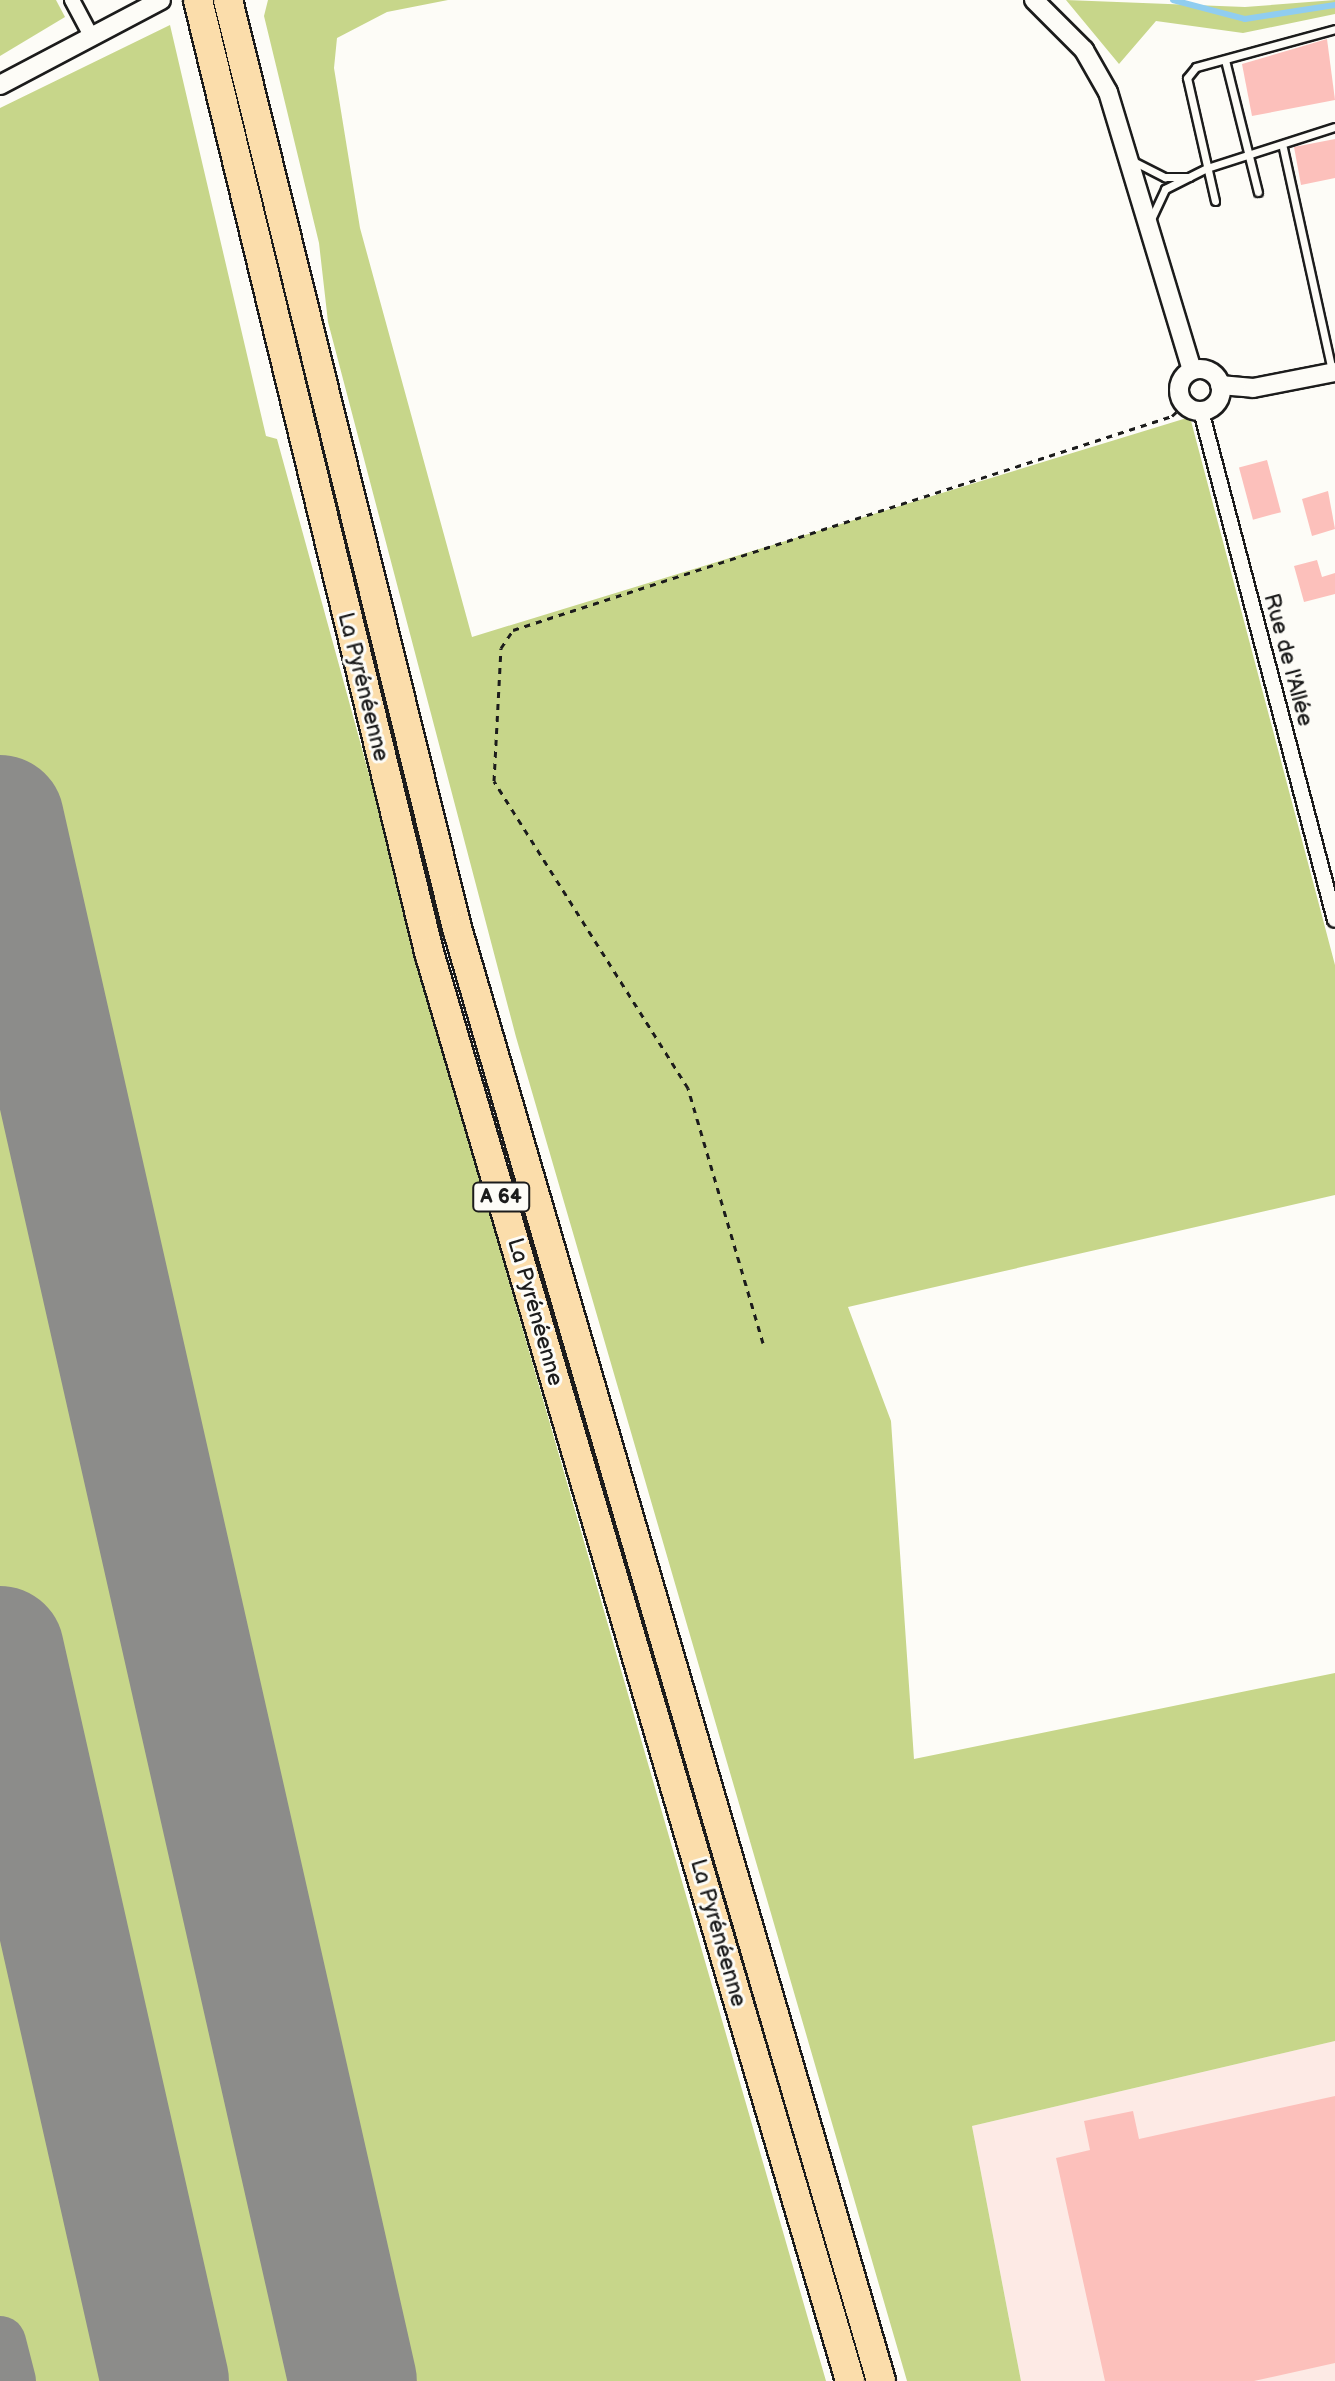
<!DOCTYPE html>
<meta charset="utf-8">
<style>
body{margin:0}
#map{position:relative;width:1335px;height:2381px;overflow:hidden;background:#fdfcf7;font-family:"Balsamiq Sans",sans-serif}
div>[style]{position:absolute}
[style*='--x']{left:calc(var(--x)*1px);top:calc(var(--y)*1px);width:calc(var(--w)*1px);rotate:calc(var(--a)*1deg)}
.built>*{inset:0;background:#fdeae5}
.green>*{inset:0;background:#c7d68a}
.stream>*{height:6px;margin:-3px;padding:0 3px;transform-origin:3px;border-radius:3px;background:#90cdf0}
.taxiway>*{height:52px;margin:-26px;padding:0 26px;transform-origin:26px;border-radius:26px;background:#8c8c8a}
.runway>*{height:128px;margin:-64px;padding:0 64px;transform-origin:64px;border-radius:64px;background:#8c8c8a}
.building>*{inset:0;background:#fcc0bb;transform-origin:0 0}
.path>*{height:3px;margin-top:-1.5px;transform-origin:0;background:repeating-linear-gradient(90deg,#1c1c1c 0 6px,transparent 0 12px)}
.roads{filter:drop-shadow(2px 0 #1c1c1c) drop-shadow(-2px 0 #1c1c1c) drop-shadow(0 2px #1c1c1c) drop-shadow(0 -2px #1c1c1c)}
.service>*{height:7px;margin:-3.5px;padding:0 3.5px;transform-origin:3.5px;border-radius:3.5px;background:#fdfcf7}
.minor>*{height:14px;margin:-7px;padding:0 7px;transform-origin:7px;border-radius:7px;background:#fdfcf7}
.tertiary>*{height:18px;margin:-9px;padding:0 9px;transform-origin:9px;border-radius:9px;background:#fdfcf7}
.tertiary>.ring{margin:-9px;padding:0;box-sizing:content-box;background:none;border:18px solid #fdfcf7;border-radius:50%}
.motorway>*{height:28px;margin:-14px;padding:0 14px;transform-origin:14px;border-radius:14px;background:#fbddab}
span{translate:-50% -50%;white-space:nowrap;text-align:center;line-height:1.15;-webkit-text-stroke:6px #fdfcf7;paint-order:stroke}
.shield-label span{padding:2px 6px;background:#fdfcf7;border:2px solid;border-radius:6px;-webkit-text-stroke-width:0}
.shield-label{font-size:20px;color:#1c1c1c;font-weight:700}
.street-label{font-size:22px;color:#1c1c1c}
</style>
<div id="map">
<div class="built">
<i style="clip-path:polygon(1335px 2041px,1335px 2381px,1021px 2381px,972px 2126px)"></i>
</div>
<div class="green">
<i style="clip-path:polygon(0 0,56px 0,65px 17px,0 56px)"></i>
<i style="clip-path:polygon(268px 0,448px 0,387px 12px,337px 38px,334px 68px,360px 228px,472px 637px,1190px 417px,1335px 965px,1335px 1195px,848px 1307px,891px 1421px,914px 1759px,1335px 1673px,1335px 2041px,972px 2126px,1021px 2381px,907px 2381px,516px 1037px,328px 322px,319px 243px,264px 16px)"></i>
<i style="clip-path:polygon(1066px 0,1245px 7px,1335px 0,1335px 14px,1243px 33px,1156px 21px,1119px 64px)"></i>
<i style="clip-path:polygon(170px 25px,266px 436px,277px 439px,491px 1219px,826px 2381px,0 2381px,0 108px)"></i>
</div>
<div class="stream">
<i style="--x:1173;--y:0;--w:74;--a:14.8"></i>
<i style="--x:1245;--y:19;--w:91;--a:-8.8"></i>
</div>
<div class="taxiway">
<i style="--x:0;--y:2342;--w:40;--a:75.6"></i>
</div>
<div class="runway">
<i style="--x:0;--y:819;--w:1601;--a:77.27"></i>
<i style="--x:0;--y:1650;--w:749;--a:77.28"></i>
</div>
<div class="building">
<i style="clip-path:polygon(1327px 39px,1335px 100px,1252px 116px,1242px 64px)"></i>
<i style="clip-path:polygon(1335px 139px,1335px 178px,1301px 185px,1294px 147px)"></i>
<i style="left:1267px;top:460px;width:54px;height:29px;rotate:75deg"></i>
<i style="clip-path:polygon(1328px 491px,1335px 529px,1312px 536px,1302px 499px)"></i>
<i style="clip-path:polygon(1317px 560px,1322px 577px,1335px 573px,1335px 594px,1304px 602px,1294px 566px)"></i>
<i style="clip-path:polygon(1335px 2096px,1335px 2363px,1254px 2381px,1105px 2381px,1056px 2158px,1090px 2150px,1084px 2121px,1133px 2111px,1139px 2139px)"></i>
</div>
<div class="path">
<i style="--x:763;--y:1343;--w:266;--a:-106.4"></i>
<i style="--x:688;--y:1088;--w:363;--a:-122.3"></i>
<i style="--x:494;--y:781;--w:133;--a:-87"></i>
<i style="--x:501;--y:648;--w:22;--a:-56"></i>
<i style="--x:513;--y:630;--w:693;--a:-17.99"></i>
<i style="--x:1172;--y:416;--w:16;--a:-43"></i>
</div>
<div class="roads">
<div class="service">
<i style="--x:1225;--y:60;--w:136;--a:76"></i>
<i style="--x:1283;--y:148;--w:227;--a:77.6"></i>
<i style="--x:1133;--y:161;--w:36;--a:27"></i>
<i style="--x:1165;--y:177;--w:24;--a:0"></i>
<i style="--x:1215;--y:201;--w:126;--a:-102.8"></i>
<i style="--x:1187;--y:78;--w:14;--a:-51"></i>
<i style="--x:1196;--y:67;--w:144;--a:-15.3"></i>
<i style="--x:1152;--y:217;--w:31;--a:-65"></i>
<i style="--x:1165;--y:189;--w:47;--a:-26.6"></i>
<i style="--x:1207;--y:168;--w:134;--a:-17.8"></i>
</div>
<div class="minor">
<i style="--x:72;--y:0;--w:38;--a:62"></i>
<i style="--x:1201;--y:411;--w:526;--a:75.25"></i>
</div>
<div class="tertiary">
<i style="--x:1034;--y:0;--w:71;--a:45"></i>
<i style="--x:1084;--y:50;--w:48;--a:60.3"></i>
<i style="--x:1108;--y:92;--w:290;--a:73.2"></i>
<i style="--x:0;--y:85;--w:182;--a:-27.8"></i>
<i class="ring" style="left:1179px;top:369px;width:24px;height:24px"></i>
<i style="--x:1220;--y:385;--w:33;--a:5"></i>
<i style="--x:1253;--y:388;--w:84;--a:-11"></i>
</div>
<div class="motorway">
<i style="--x:198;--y:0;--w:980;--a:76.36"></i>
<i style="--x:429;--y:952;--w:1490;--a:73.58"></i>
<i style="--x:228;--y:0;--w:956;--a:76.14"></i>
<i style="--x:457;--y:928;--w:1514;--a:73.73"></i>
</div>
</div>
<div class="shield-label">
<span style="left:501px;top:1197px">A 64</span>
</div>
<div class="street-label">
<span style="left:1288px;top:660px;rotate:75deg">Rue de l'Allée</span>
<span style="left:363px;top:687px;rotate:76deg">La Pyrénéenne</span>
<span style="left:535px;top:1312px;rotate:74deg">La Pyrénéenne</span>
<span style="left:718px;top:1933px;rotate:74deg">La Pyrénéenne</span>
</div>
</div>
